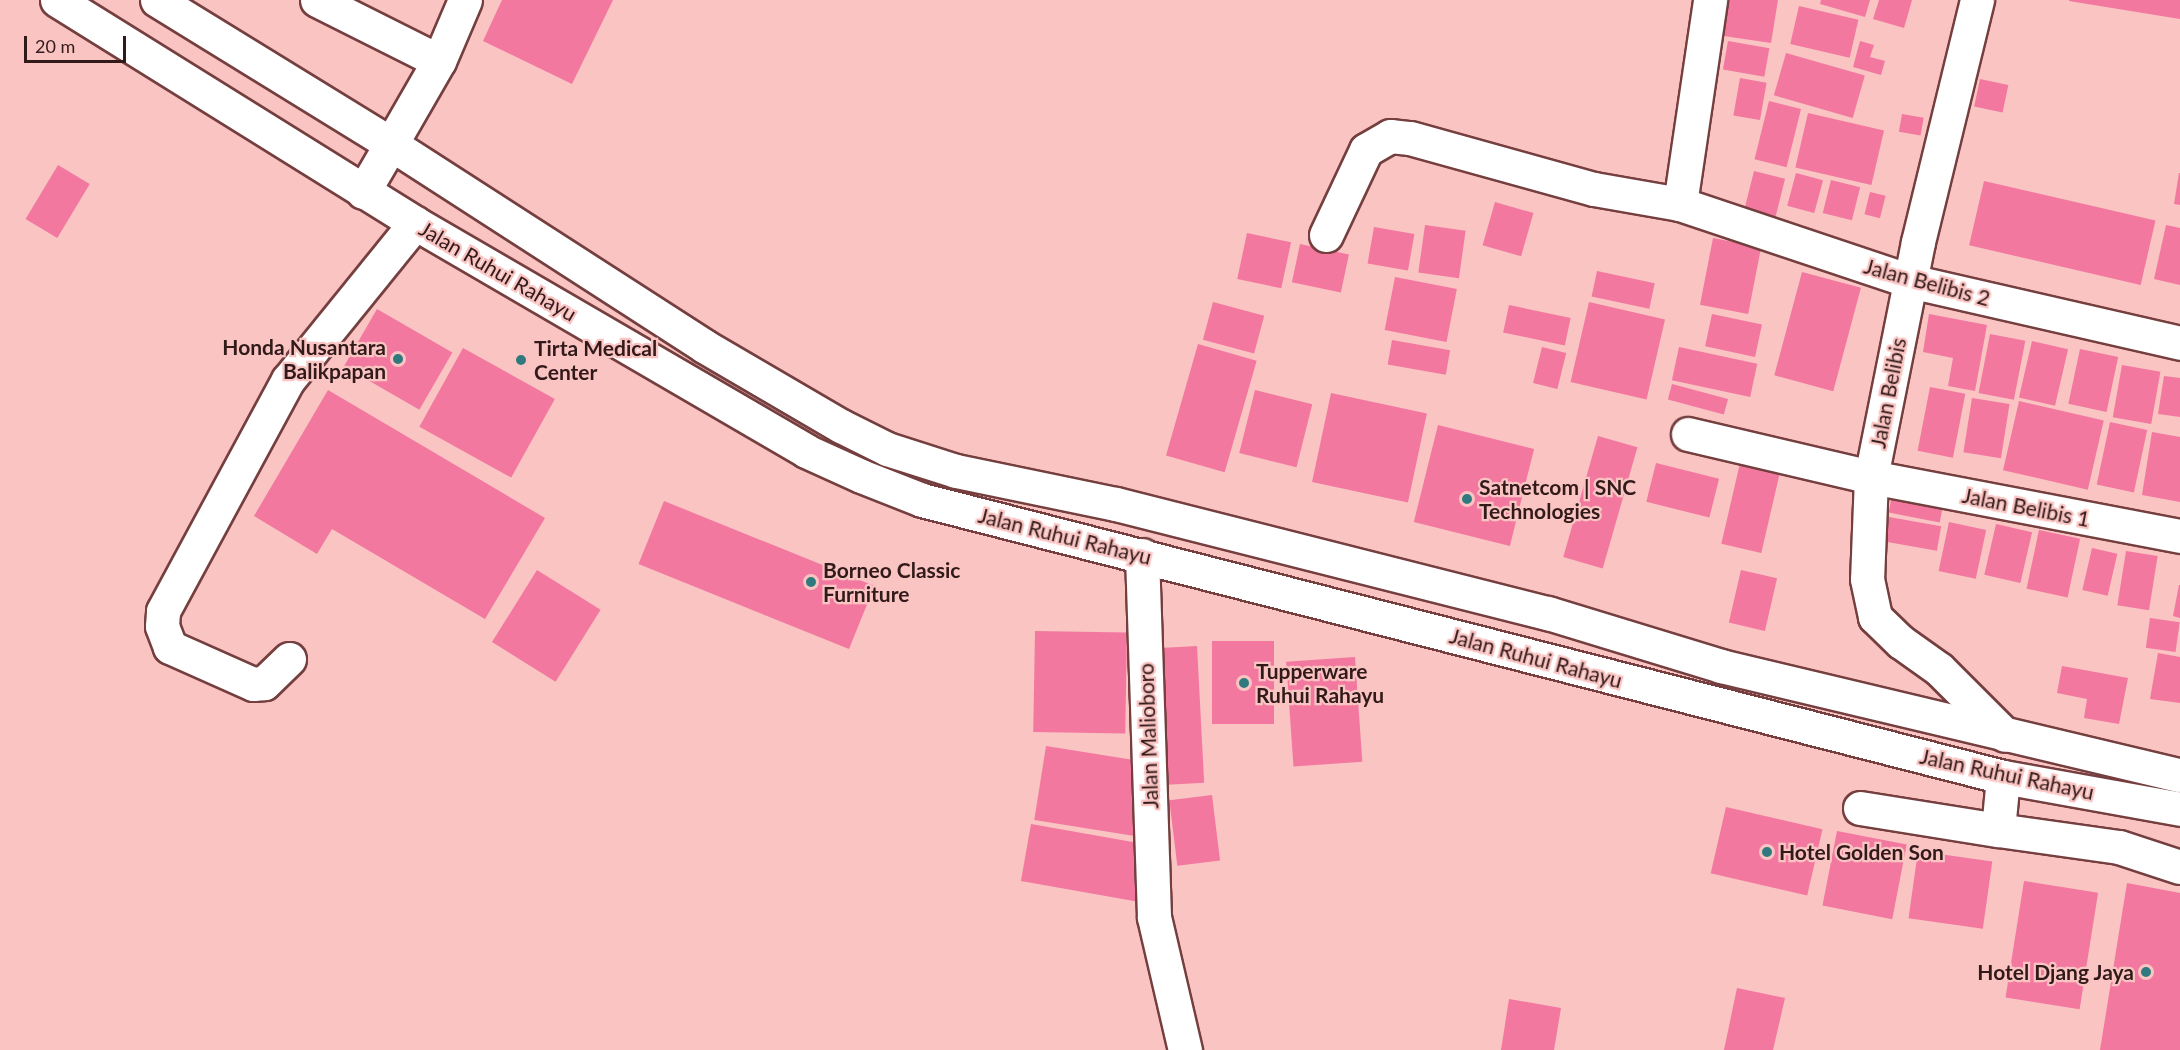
<!DOCTYPE html>
<style>
body{margin:0}
#map{position:relative;width:2180px;height:1050px;overflow:hidden;background:#f9c4c2;font-family:Lato,sans-serif}
div>[style]{position:absolute}
[style*='--x']{left:calc(var(--x)*1px);top:calc(var(--y)*1px);width:calc(var(--w)*1px);rotate:calc(var(--a)*1deg)}
.building>*{inset:0;background:#f278a0;transform-origin:0 0}
.roads{filter:drop-shadow(2px 0 #753f3f) drop-shadow(-2px 0 #753f3f) drop-shadow(0 2px #753f3f) drop-shadow(0 -2px #753f3f)}
.minor>*{height:33px;margin:-16.5px;padding:0 16.5px;transform-origin:16.5px;border-radius:16.5px;background:#fff}
.major>*{height:33px;margin:-16.5px;padding:0 16.5px;transform-origin:16.5px;border-radius:16.5px;background:#fff}
.dots>*{width:16px;height:16px;translate:-50% -50%;box-sizing:border-box;border:3px solid #f9c4c2;border-radius:50%}
span{translate:-50% -50%;white-space:nowrap;text-align:center;line-height:1.15;-webkit-text-stroke:4.5px #f9c4c2;paint-order:stroke}
.street-label{font-size:21px;color:#321a1a}
.poi-label{font-size:21px;color:#321a1a;font-weight:700}
.right{translate:-100% -50%;text-align:right}
.left{translate:0 -50%;text-align:left}
.scale{position:absolute;left:24px;top:36px;width:102px;height:27px;box-sizing:border-box;border:3px solid #321a1a;border-top:0;padding-left:8px;font-size:18px;line-height:21px;white-space:nowrap;color:#321a1a;-webkit-text-stroke:4px #f9c4c2;paint-order:stroke}
</style>
<div id="map">
<div class="building">
<i style="clip-path:polygon(502px 0,613px 0,572px 84px,483px 41px)"></i>
<i style="clip-path:polygon(1729px 0,1778px 0,1771px 43px,1724px 36px)"></i>
<i style="clip-path:polygon(1821px 0,1870px 0,1865px 17px,1820px 4px)"></i>
<i style="clip-path:polygon(1879px 0,1912px 0,1904px 28px,1873px 19px)"></i>
<i style="clip-path:polygon(2069px 0,2180px 0,2180px 19px,2069px 1px)"></i>
<i style="left:1799px;top:6px;width:61px;height:39px;rotate:13deg"></i>
<i style="left:1728px;top:41px;width:42px;height:29px;rotate:10deg"></i>
<i style="clip-path:polygon(1860px 41px,1874px 45px,1870px 57px,1885px 61px,1881px 75px,1853px 67px)"></i>
<i style="left:1786px;top:53px;width:82px;height:44px;rotate:16deg"></i>
<i style="left:1740px;top:78px;width:27px;height:38px;rotate:10deg"></i>
<i style="left:1980px;top:79px;width:29px;height:28px;rotate:12deg"></i>
<i style="left:1769px;top:101px;width:33px;height:60px;rotate:14deg"></i>
<i style="left:1808px;top:113px;width:78px;height:56px;rotate:13deg"></i>
<i style="left:1902px;top:114px;width:22px;height:18px;rotate:10deg"></i>
<i style="left:58px;top:165px;width:37px;height:63px;rotate:31deg"></i>
<i style="left:1754px;top:171px;width:32px;height:42px;rotate:14deg"></i>
<i style="left:1796px;top:173px;width:28px;height:34px;rotate:15deg"></i>
<i style="clip-path:polygon(2179px 173px,2180px 173px,2180px 205px,2174px 204px)"></i>
<i style="left:1831px;top:180px;width:30px;height:34px;rotate:14deg"></i>
<i style="left:1984px;top:181px;width:176px;height:66px;rotate:13deg"></i>
<i style="left:1870px;top:192px;width:16px;height:23px;rotate:14deg"></i>
<i style="left:1495px;top:202px;width:40px;height:45px;rotate:16deg"></i>
<i style="left:1425px;top:225px;width:41px;height:48px;rotate:8deg"></i>
<i style="clip-path:polygon(2166px 225px,2180px 228px,2180px 285px,2154px 279px)"></i>
<i style="left:1374px;top:227px;width:41px;height:37px;rotate:10deg"></i>
<i style="left:1247px;top:233px;width:45px;height:47px;rotate:12deg"></i>
<i style="left:1713px;top:238px;width:49px;height:68px;rotate:11deg"></i>
<i style="left:1300px;top:244px;width:50px;height:39px;rotate:12deg"></i>
<i style="left:1597px;top:271px;width:59px;height:26px;rotate:12deg"></i>
<i style="left:1802px;top:272px;width:61px;height:107px;rotate:15deg"></i>
<i style="left:1395px;top:277px;width:63px;height:54px;rotate:11deg"></i>
<i style="left:1213px;top:302px;width:53px;height:39px;rotate:15deg"></i>
<i style="left:1589px;top:302px;width:78px;height:82px;rotate:13deg"></i>
<i style="left:1509px;top:305px;width:63px;height:28px;rotate:12deg"></i>
<i style="left:377px;top:309px;width:87px;height:66px;rotate:30deg"></i>
<i style="left:1712px;top:314px;width:51px;height:33px;rotate:12deg"></i>
<i style="clip-path:polygon(1929px 314px,1987px 325px,1975px 391px,1948px 386px,1953px 358px,1923px 352px)"></i>
<i style="left:1990px;top:334px;width:36px;height:60px;rotate:11deg"></i>
<i style="left:1392px;top:340px;width:59px;height:25px;rotate:10deg"></i>
<i style="left:2032px;top:341px;width:37px;height:58px;rotate:13deg"></i>
<i style="left:1198px;top:344px;width:61px;height:116px;rotate:16deg"></i>
<i style="left:1542px;top:347px;width:25px;height:37px;rotate:14deg"></i>
<i style="left:1679px;top:347px;width:80px;height:34px;rotate:12deg"></i>
<i style="left:463px;top:348px;width:105px;height:90px;rotate:29deg"></i>
<i style="left:2080px;top:349px;width:39px;height:56px;rotate:12deg"></i>
<i style="left:2122px;top:365px;width:39px;height:53px;rotate:10deg"></i>
<i style="clip-path:polygon(2164px 376px,2180px 378px,2180px 417px,2158px 414px)"></i>
<i style="left:1672px;top:384px;width:58px;height:16px;rotate:15deg"></i>
<i style="left:1930px;top:387px;width:36px;height:65px;rotate:11deg"></i>
<i style="clip-path:polygon(328px 390px,545px 518px,485px 619px,332px 529px,317px 554px,254px 516px)"></i>
<i style="left:1255px;top:390px;width:59px;height:65px;rotate:14deg"></i>
<i style="left:1331px;top:393px;width:98px;height:91px;rotate:12deg"></i>
<i style="left:1972px;top:398px;width:38px;height:55px;rotate:9deg"></i>
<i style="left:2019px;top:401px;width:87px;height:71px;rotate:13deg"></i>
<i style="left:2110px;top:422px;width:38px;height:64px;rotate:12deg"></i>
<i style="left:1438px;top:425px;width:99px;height:100px;rotate:14deg"></i>
<i style="clip-path:polygon(2152px 432px,2180px 437px,2180px 502px,2142px 495px)"></i>
<i style="left:1598px;top:436px;width:41px;height:126px;rotate:16deg"></i>
<i style="left:1656px;top:463px;width:65px;height:40px;rotate:14deg"></i>
<i style="left:1740px;top:463px;width:41px;height:83px;rotate:13deg"></i>
<i style="left:1894px;top:485px;width:52px;height:28px;rotate:11deg"></i>
<i style="left:664px;top:501px;width:227px;height:68px;rotate:22deg"></i>
<i style="left:1889px;top:517px;width:53px;height:25px;rotate:10deg"></i>
<i style="left:1949px;top:522px;width:38px;height:50px;rotate:12deg"></i>
<i style="left:1996px;top:524px;width:37px;height:52px;rotate:13deg"></i>
<i style="left:2039px;top:530px;width:42px;height:60px;rotate:12deg"></i>
<i style="left:2092px;top:548px;width:26px;height:43px;rotate:13deg"></i>
<i style="left:2126px;top:551px;width:32px;height:55px;rotate:9deg"></i>
<i style="left:537px;top:570px;width:75px;height:85px;rotate:32deg"></i>
<i style="left:1741px;top:570px;width:37px;height:54px;rotate:13deg"></i>
<i style="clip-path:polygon(2179px 585px,2180px 585px,2180px 618px,2173px 616px)"></i>
<i style="left:2150px;top:618px;width:30px;height:30px;rotate:8deg"></i>
<i style="left:1035px;top:631px;width:92px;height:101px;rotate:1deg"></i>
<i style="left:1212px;top:641px;width:62px;height:83px"></i>
<i style="left:1197px;top:646px;width:137px;height:42px;rotate:87deg"></i>
<i style="clip-path:polygon(2158px 653px,2180px 657px,2180px 703px,2150px 699px)"></i>
<i style="left:1355px;top:657px;width:105px;height:69px;rotate:86deg"></i>
<i style="clip-path:polygon(2062px 666px,2128px 678px,2119px 724px,2084px 718px,2087px 699px,2057px 693px)"></i>
<i style="left:1046px;top:746px;width:100px;height:75px;rotate:9deg"></i>
<i style="left:1212px;top:795px;width:66px;height:43px;rotate:83deg"></i>
<i style="left:1726px;top:807px;width:99px;height:68px;rotate:13deg"></i>
<i style="left:1031px;top:824px;width:119px;height:58px;rotate:10deg"></i>
<i style="left:1837px;top:831px;width:71px;height:76px;rotate:11deg"></i>
<i style="left:1918px;top:851px;width:75px;height:68px;rotate:8deg"></i>
<i style="left:2024px;top:881px;width:75px;height:118px;rotate:9deg"></i>
<i style="clip-path:polygon(2127px 883px,2180px 893px,2180px 1050px,2100px 1050px)"></i>
<i style="clip-path:polygon(1737px 988px,1785px 998px,1773px 1050px,1724px 1050px)"></i>
<i style="clip-path:polygon(1509px 999px,1561px 1008px,1554px 1050px,1501px 1050px)"></i>
</div>
<div class="roads">
<div class="minor">
<i style="--x:317;--y:0;--w:136;--a:26.6"></i>
<i style="--x:1977;--y:0;--w:249;--a:103.7"></i>
<i style="--x:1918;--y:242;--w:240;--a:101.3"></i>
<i style="--x:1871;--y:477;--w:102;--a:92.2"></i>
<i style="--x:1867;--y:579;--w:39;--a:78"></i>
<i style="--x:1875;--y:617;--w:36;--a:44"></i>
<i style="--x:1901;--y:642;--w:47;--a:35.4"></i>
<i style="--x:1939;--y:669;--w:93;--a:45"></i>
<i style="--x:391;--y:144;--w:96;--a:-60"></i>
<i style="--x:439;--y:61;--w:66;--a:-66.9"></i>
<i style="--x:1680;--y:204;--w:243;--a:18.5"></i>
<i style="--x:1910;--y:281;--w:277;--a:12.9"></i>
<i style="--x:1326;--y:235;--w:94;--a:-64.8"></i>
<i style="--x:1366;--y:150;--w:28;--a:-30"></i>
<i style="--x:1390;--y:136;--w:20;--a:6"></i>
<i style="--x:1410;--y:138;--w:191;--a:15.5"></i>
<i style="--x:1594;--y:189;--w:87;--a:9.9"></i>
<i style="--x:1680;--y:204;--w:206;--a:-81.6"></i>
<i style="--x:1688;--y:434;--w:188;--a:13.2"></i>
<i style="--x:1871;--y:477;--w:315;--a:10.8"></i>
<i style="--x:1142;--y:555;--w:362;--a:88.1"></i>
<i style="--x:1154;--y:917;--w:137;--a:76.9"></i>
<i style="--x:289;--y:659;--w:35;--a:136"></i>
<i style="--x:264;--y:683;--w:11;--a:175"></i>
<i style="--x:253;--y:684;--w:91;--a:-156"></i>
<i style="--x:170;--y:647;--w:22;--a:-111"></i>
<i style="--x:162;--y:626;--w:15;--a:-86"></i>
<i style="--x:163;--y:611;--w:263;--a:-61.6"></i>
<i style="--x:288;--y:380;--w:202;--a:-51"></i>
<i style="--x:2003;--y:777;--w:53;--a:95.4"></i>
<i style="--x:1998;--y:830;--w:122;--a:8"></i>
<i style="--x:2119;--y:847;--w:64;--a:18.2"></i>
<i style="--x:1860;--y:808;--w:140;--a:9.1"></i>
</div>
<div class="major">
<i style="--x:57;--y:0;--w:422;--a:31.9"></i>
<i style="--x:415;--y:223;--w:453;--a:30.2"></i>
<i style="--x:806;--y:451;--w:60;--a:24.4"></i>
<i style="--x:861;--y:476;--w:66;--a:21.5"></i>
<i style="--x:922;--y:500;--w:1116;--a:14.37"></i>
<i style="--x:2003;--y:777;--w:180;--a:10.2"></i>
<i style="--x:157;--y:0;--w:275;--a:31.6"></i>
<i style="--x:391;--y:144;--w:373;--a:32.8"></i>
<i style="--x:704;--y:346;--w:159;--a:30.3"></i>
<i style="--x:841;--y:426;--w:51;--a:26.6"></i>
<i style="--x:887;--y:449;--w:72;--a:17.7"></i>
<i style="--x:956;--y:471;--w:163;--a:11.7"></i>
<i style="--x:1116;--y:504;--w:446;--a:14.2"></i>
<i style="--x:1548;--y:613;--w:181;--a:17"></i>
<i style="--x:1721;--y:666;--w:472;--a:13.4"></i>
<i style="--x:363;--y:192;--w:56;--a:-59.7"></i>
</div>
</div>
<div class="dots">
<i style="left:398px;top:359px;background:#30797e"></i>
<i style="left:521px;top:360px;background:#30797e"></i>
<i style="left:1467px;top:499px;background:#30797e"></i>
<i style="left:811px;top:582px;background:#30797e"></i>
<i style="left:1244px;top:683px;background:#30797e"></i>
<i style="left:1767px;top:852px;background:#30797e"></i>
<i style="left:2146px;top:972px;background:#30797e"></i>
</div>
<div class="street-label">
<span style="left:498px;top:271px;rotate:30deg">Jalan Ruhui Rahayu</span>
<span style="left:1927px;top:282px;rotate:15deg">Jalan Belibis 2</span>
<span style="left:1888px;top:393px;rotate:-79deg">Jalan Belibis</span>
<span style="left:2026px;top:507px;rotate:11deg">Jalan Belibis 1</span>
<span style="left:1065px;top:536px;rotate:14deg">Jalan Ruhui Rahayu</span>
<span style="left:1536px;top:658px;rotate:15deg">Jalan Ruhui Rahayu</span>
<span style="left:1148px;top:736px;rotate:-92deg">Jalan Malioboro</span>
<span style="left:2007px;top:774px;rotate:12deg">Jalan Ruhui Rahayu</span>
</div>
<div class="poi-label">
<span class="right" style="left:386px;top:359px">Honda Nusantara<br>Balikpapan</span>
<span class="left" style="left:534px;top:360px">Tirta Medical<br>Center</span>
<span class="left" style="left:1479px;top:499px">Satnetcom | SNC<br>Technologies</span>
<span class="left" style="left:823px;top:582px">Borneo Classic<br>Furniture</span>
<span class="left" style="left:1256px;top:683px">Tupperware<br>Ruhui Rahayu</span>
<span class="left" style="left:1779px;top:852px">Hotel Golden Son</span>
<span class="right" style="left:2134px;top:972px">Hotel Djang Jaya</span>
</div>
<div class="scale">20 m</div>
</div>
